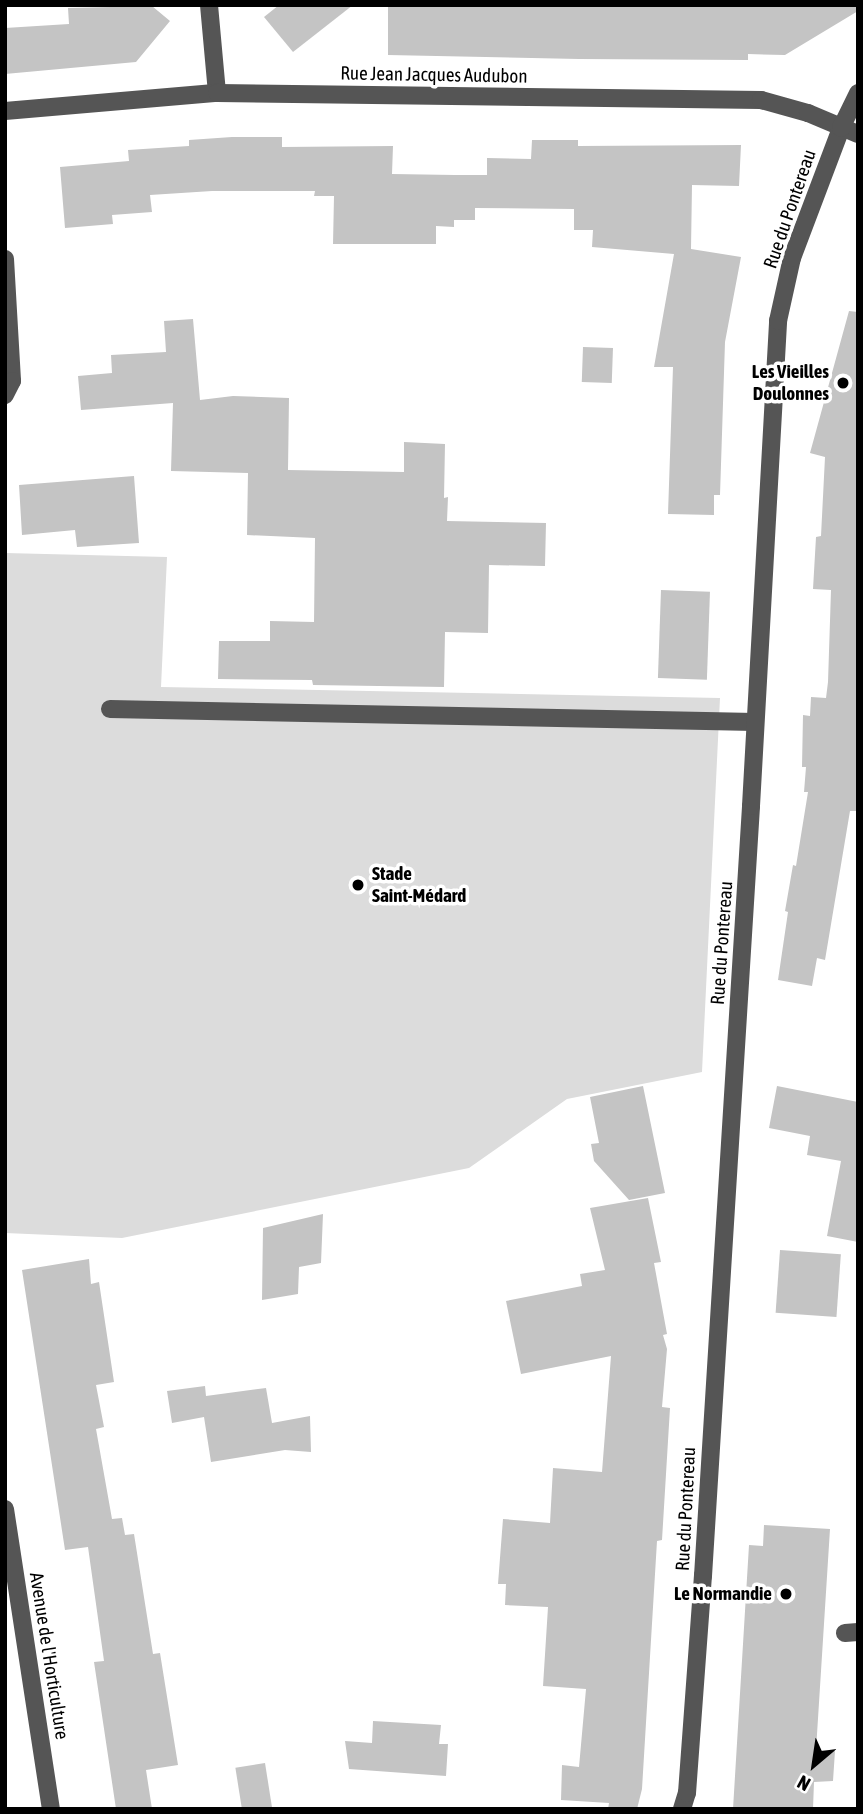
<!DOCTYPE html>
<meta charset="utf-8">
<style>
body{margin:0}
#map{position:relative;width:863px;height:1814px;overflow:hidden;background:#fff;font-family:"Asap Condensed",sans-serif}
div>[style]{position:absolute}
[style*='--x']{left:calc(var(--x)*1px);top:calc(var(--y)*1px);width:calc(var(--w)*1px);rotate:calc(var(--a)*1deg)}
.green>*{inset:0;background:#dcdcdc}
.building>*{inset:0;background:#c4c4c4;transform-origin:0 0}
.minor>*{height:18px;margin:-9px;padding:0 9px;transform-origin:9px;border-radius:9px;background:#555}
.dots>*{width:19px;height:19px;translate:-50% -50%;box-sizing:border-box;border:4px solid #fff;border-radius:50%}
span{translate:-50% -50%;white-space:nowrap;text-align:center;line-height:1.15;-webkit-text-stroke:7px #fff;paint-order:stroke}
.street-label{font-size:19px;color:#000}
.poi-label{font-size:19px;color:#000;font-weight:700}
.right{translate:-100% -50%;text-align:right}
.left{translate:0 -50%;text-align:left}
.frame{position:absolute;inset:0;border:7px solid #000;pointer-events:none}
.north{position:absolute;left:779px;top:1730px;width:70px;height:70px;-webkit-text-stroke:5px #fff;paint-order:stroke;rotate:209deg;font-size:19px;font-weight:700;line-height:28px;text-align:center;color:#000}
.north::after{content:'';display:block;margin:auto;width:24px;height:32px;background:#000;clip-path:polygon(50% 0,100% 100%,50% 72%,0 100%)}
</style>
<div id="map">
<div class="green">
<i style="clip-path:polygon(5px 553px,167px 557px,161px 687px,720px 698px,702px 1072px,567px 1099px,469px 1168px,122px 1238px,5px 1233px)"></i>
</div>
<div class="building">
<i style="clip-path:polygon(279px 5px,353px 5px,293px 52px,264px 17px)"></i>
<i style="clip-path:polygon(388px 5px,858px 5px,858px 11px,785px 55px,748px 54px,748px 60px,579px 59px,388px 55px)"></i>
<i style="clip-path:polygon(152px 6px,170px 21px,136px 62px,5px 74px,5px 28px,69px 24px,68px 8px)"></i>
<i style="clip-path:polygon(232px 137px,282px 137px,282px 147px,393px 146px,392px 174px,455px 175px,487px 175px,487px 158px,531px 159px,532px 140px,578px 140px,578px 146px,741px 145px,739px 186px,692px 185px,691px 249px,741px 257px,725px 342px,720px 495px,714px 495px,714px 515px,668px 514px,673px 367px,654px 367px,674px 254px,592px 247px,593px 230px,574px 230px,574px 209px,475px 208px,475px 220px,454px 220px,454px 227px,436px 226px,436px 244px,333px 244px,334px 196px,314px 196px,315px 191px,212px 191px,150px 195px,152px 212px,112px 215px,113px 224px,65px 228px,60px 167px,129px 161px,128px 150px,189px 146px,189px 140px)"></i>
<i style="clip-path:polygon(849px 311px,858px 312px,858px 811px,850px 811px,825px 960px,817px 958px,812px 986px,778px 980px,788px 912px,785px 911px,793px 865px,796px 866px,808px 792px,804px 792px,806px 767px,802px 767px,803px 715px,810px 716px,811px 697px,826px 698px,828px 682px,831px 590px,813px 589px,816px 537px,821px 536px,825px 457px,810px 453px)"></i>
<i style="clip-path:polygon(193px 319px,200px 400px,233px 396px,289px 398px,288px 470px,404px 472px,404px 442px,445px 444px,444px 498px,448px 497px,447px 521px,546px 523px,545px 566px,489px 565px,488px 633px,445px 632px,444px 687px,313px 685px,312px 680px,218px 679px,219px 641px,270px 641px,270px 621px,314px 622px,315px 538px,247px 535px,248px 473px,171px 471px,173px 403px,81px 410px,78px 376px,112px 373px,111px 355px,166px 352px,164px 321px)"></i>
<i style="left:583px;top:347px;width:30px;height:35px;rotate:2deg"></i>
<i style="clip-path:polygon(134px 476px,139px 543px,77px 547px,75px 530px,22px 535px,19px 485px)"></i>
<i style="left:661px;top:590px;width:49px;height:88px;rotate:2deg"></i>
<i style="clip-path:polygon(643px 1086px,665px 1193px,629px 1200px,594px 1161px,591px 1144px,599px 1143px,590px 1097px)"></i>
<i style="clip-path:polygon(777px 1086px,858px 1102px,858px 1242px,827px 1236px,841px 1161px,807px 1155px,810px 1136px,769px 1128px)"></i>
<i style="clip-path:polygon(648px 1198px,661px 1262px,654px 1263px,667px 1334px,663px 1335px,667px 1349px,662px 1407px,670px 1408px,662px 1540px,657px 1541px,642px 1789px,637px 1809px,608px 1809px,609px 1803px,561px 1800px,562px 1765px,579px 1767px,586px 1689px,543px 1686px,548px 1607px,505px 1605px,506px 1584px,498px 1584px,503px 1519px,550px 1523px,553px 1468px,602px 1472px,611px 1356px,521px 1374px,506px 1301px,582px 1286px,580px 1274px,605px 1270px,590px 1208px)"></i>
<i style="clip-path:polygon(323px 1214px,321px 1263px,299px 1267px,298px 1294px,262px 1300px,263px 1228px)"></i>
<i style="left:780px;top:1250px;width:61px;height:63px;rotate:4deg"></i>
<i style="clip-path:polygon(89px 1259px,91px 1284px,99px 1282px,114px 1382px,96px 1385px,104px 1427px,96px 1429px,112px 1519px,122px 1518px,125px 1535px,134px 1534px,153px 1654px,160px 1653px,178px 1765px,146px 1770px,152px 1809px,116px 1809px,94px 1662px,104px 1661px,88px 1547px,65px 1550px,22px 1270px)"></i>
<i style="clip-path:polygon(205px 1386px,206px 1396px,266px 1388px,272px 1423px,310px 1416px,311px 1452px,285px 1450px,211px 1462px,204px 1417px,172px 1423px,167px 1391px)"></i>
<i style="clip-path:polygon(764px 1525px,830px 1529px,816px 1750px,835px 1751px,833px 1781px,814px 1782px,813px 1809px,733px 1809px,749px 1545px,763px 1546px)"></i>
<i style="clip-path:polygon(373px 1721px,441px 1725px,439px 1744px,448px 1744px,446px 1776px,349px 1769px,345px 1741px,372px 1743px)"></i>
<i style="left:265px;top:1763px;width:47px;height:30px;rotate:81deg"></i>
</div>
<div class="minor">
<i style="--x:209;--y:5;--w:88;--a:84.8"></i>
<i style="--x:5;--y:111;--w:213;--a:-4.9"></i>
<i style="--x:217;--y:93;--w:544;--a:0.74"></i>
<i style="--x:761;--y:100;--w:49;--a:15.5"></i>
<i style="--x:808;--y:113;--w:54;--a:22.8"></i>
<i style="--x:5;--y:259;--w:122;--a:86.7"></i>
<i style="--x:12;--y:381;--w:16;--a:117"></i>
<i style="--x:110;--y:709;--w:645;--a:1.15"></i>
<i style="--x:5;--y:1509;--w:304;--a:81.3"></i>
<i style="--x:845;--y:1633;--w:13;--a:-4"></i>
<i style="--x:682;--y:1809;--w:17;--a:-73"></i>
<i style="--x:687;--y:1793;--w:218;--a:-85.8"></i>
<i style="--x:703;--y:1576;--w:771;--a:-86.43"></i>
<i style="--x:751;--y:806;--w:486;--a:-86.8"></i>
<i style="--x:778;--y:321;--w:65;--a:-77.5"></i>
<i style="--x:792;--y:258;--w:139;--a:-69.3"></i>
<i style="--x:841;--y:128;--w:39;--a:-64"></i>
</div>
<div class="dots">
<i style="left:843px;top:383px;background:#000"></i>
<i style="left:358px;top:885px;background:#000"></i>
<i style="left:786px;top:1594px;background:#000"></i>
</div>
<div class="street-label">
<span style="left:434px;top:75px;rotate:1deg">Rue Jean Jacques Audubon</span>
<span style="left:790px;top:209px;rotate:-71deg">Rue du Pontereau</span>
<span style="left:722px;top:943px;rotate:-86deg">Rue du Pontereau</span>
<span style="left:686px;top:1509px;rotate:-87deg">Rue du Pontereau</span>
<span style="left:49px;top:1656px;rotate:81deg">Avenue de l'Horticulture</span>
</div>
<div class="poi-label">
<span class="right" style="left:829px;top:383px">Les Vieilles<br>Doulonnes</span>
<span class="left" style="left:372px;top:885px">Stade<br>Saint-Médard</span>
<span class="right" style="left:772px;top:1594px">Le Normandie</span>
</div>
<div class="frame"></div>
<div class="north">N</div>
</div>
